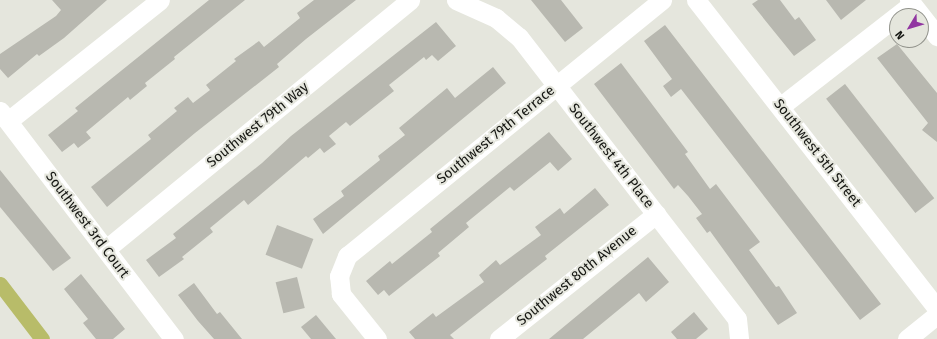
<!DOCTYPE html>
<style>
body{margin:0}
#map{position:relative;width:937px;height:339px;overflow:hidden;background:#e5e6dd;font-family:"Fira Sans",sans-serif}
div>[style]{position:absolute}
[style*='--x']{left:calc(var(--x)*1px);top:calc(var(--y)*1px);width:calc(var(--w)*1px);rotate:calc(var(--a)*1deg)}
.canal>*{height:15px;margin:-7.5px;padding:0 7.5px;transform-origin:7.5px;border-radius:7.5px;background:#b8bc69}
.building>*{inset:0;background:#b8b8b0;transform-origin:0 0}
.minor>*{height:19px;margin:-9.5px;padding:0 9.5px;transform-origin:9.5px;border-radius:9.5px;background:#fff}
span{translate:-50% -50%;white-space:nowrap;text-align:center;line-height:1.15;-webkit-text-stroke:4px #e5e6dd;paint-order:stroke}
.street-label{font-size:14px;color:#151612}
.north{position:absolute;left:889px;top:8px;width:40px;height:40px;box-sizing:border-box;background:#e5e6dd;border:1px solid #92938c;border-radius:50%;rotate:232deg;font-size:11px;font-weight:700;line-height:16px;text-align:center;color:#151612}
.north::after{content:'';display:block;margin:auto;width:14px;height:18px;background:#9136a1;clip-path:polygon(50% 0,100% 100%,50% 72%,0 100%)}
</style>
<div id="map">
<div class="canal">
<i style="--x:0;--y:284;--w:69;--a:52.6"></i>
</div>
<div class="building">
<i style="clip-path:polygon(52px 0,107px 0,64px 38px,39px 56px,37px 54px,8px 78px,0 69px,0 54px,56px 16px,61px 10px)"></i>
<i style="clip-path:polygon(209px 0,245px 0,174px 57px,175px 59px,145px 83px,147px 86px,130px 100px,128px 97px,86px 132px,91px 138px,78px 148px,74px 143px,62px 152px,48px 135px,78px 111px,75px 108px)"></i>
<i style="clip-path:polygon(314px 0,356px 0,306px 39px,277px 64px,279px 67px,195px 133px,107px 207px,91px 187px,151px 139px,148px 135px,177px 111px,174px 108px,188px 97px,193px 103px,210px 90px,206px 85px,236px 61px,234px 59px,259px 41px,264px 47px,300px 18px,297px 13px)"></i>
<i style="clip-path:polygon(531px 0,561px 0,583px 28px,565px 42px)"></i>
<i style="clip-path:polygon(758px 0,780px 0,795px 20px,799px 17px,816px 40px,794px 56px,752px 4px)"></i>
<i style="clip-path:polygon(826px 0,866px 0,841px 20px)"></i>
<i style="clip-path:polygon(436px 22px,456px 46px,438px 61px,432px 55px,426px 60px,424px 57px,389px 85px,394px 91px,350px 126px,346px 122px,329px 136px,336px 144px,324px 153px,320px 148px,308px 158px,306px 156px,248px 205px,244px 200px,210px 228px,213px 232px,182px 257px,184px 259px,159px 277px,146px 260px,176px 238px,173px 234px,262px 163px,291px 136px)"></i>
<i style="clip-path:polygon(665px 25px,881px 304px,860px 320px,681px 89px,671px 97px,663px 86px,672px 79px,644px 41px)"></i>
<i style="clip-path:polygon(897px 44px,937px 93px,937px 142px,922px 130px,928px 123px,877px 58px)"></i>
<i style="clip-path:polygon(621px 63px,688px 152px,685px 154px,710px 189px,716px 184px,760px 242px,749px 250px,776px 287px,779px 286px,797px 313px,778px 325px,710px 231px,707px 233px,696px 218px,702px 214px,688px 196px,678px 185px,674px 189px,594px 84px)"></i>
<i style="clip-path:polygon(493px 67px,506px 83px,323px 234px,313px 219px,344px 196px,341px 191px,380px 160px,378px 156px,405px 135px,399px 128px,447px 88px,455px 98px)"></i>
<i style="left:845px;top:84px;width:145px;height:24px;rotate:52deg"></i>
<i style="clip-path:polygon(549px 132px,572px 159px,558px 171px,550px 162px,514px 191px,510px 187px,466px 223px,469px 227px,438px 253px,440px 256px,389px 296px,384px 290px,378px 295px,366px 281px,390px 261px,392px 264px,432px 232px,430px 229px)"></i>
<i style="clip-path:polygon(0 170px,71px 258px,53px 271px,0 207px)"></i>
<i style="clip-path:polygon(595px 188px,609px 205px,545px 256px,547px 259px,450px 335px,454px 339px,415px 339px,409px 332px,433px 313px,436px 317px,484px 282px,479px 275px,496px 260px,500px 265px,541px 235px,535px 227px,560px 208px,564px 214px)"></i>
<i style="left:277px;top:225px;width:39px;height:32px;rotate:21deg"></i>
<i style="clip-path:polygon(648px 257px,669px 282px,646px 302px,639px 293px,583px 339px,549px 339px)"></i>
<i style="clip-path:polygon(81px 274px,125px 329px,113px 339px,96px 339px,83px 323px,88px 319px,64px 289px)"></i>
<i style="left:297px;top:277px;width:32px;height:22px;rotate:76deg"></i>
<i style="clip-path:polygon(194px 283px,217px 314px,220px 312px,242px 339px,214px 339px,198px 321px,178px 295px)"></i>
<i style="clip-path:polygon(694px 312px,708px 329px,696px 339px,677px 339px,671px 332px)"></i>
<i style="clip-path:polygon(316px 315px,336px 339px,311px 339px,301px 327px)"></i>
</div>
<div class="minor">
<i style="--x:456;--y:0;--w:44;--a:24.2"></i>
<i style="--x:496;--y:18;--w:30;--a:40"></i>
<i style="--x:519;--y:37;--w:356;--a:52.3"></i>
<i style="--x:737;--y:319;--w:20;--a:84"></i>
<i style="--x:696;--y:0;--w:391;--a:52"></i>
<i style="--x:909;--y:0;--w:46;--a:52.1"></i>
<i style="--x:781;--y:106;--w:166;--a:-37.9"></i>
<i style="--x:0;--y:111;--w:287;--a:52.7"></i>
<i style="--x:8;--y:121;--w:194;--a:-38.5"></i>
<i style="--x:106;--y:249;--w:393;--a:-39.3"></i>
<i style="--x:377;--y:339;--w:58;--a:-128.7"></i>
<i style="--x:341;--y:294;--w:18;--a:-96"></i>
<i style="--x:339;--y:276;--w:22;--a:-68"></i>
<i style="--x:347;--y:256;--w:406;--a:-39.1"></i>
<i style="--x:499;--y:339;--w:201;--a:-38.5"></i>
<i style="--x:907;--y:339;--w:38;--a:-39"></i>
</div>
<div class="street-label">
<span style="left:258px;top:125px;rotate:-39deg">Southwest 79th Way</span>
<span style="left:496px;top:135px;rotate:-39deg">Southwest 79th Terrace</span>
<span style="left:817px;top:153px;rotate:52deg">Southwest 5th Street</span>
<span style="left:611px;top:156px;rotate:52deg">Southwest 4th Place</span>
<span style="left:87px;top:225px;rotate:53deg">Southwest 3rd Court</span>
<span style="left:577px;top:276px;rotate:-39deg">Southwest 80th Avenue</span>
</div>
<div class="north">N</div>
</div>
